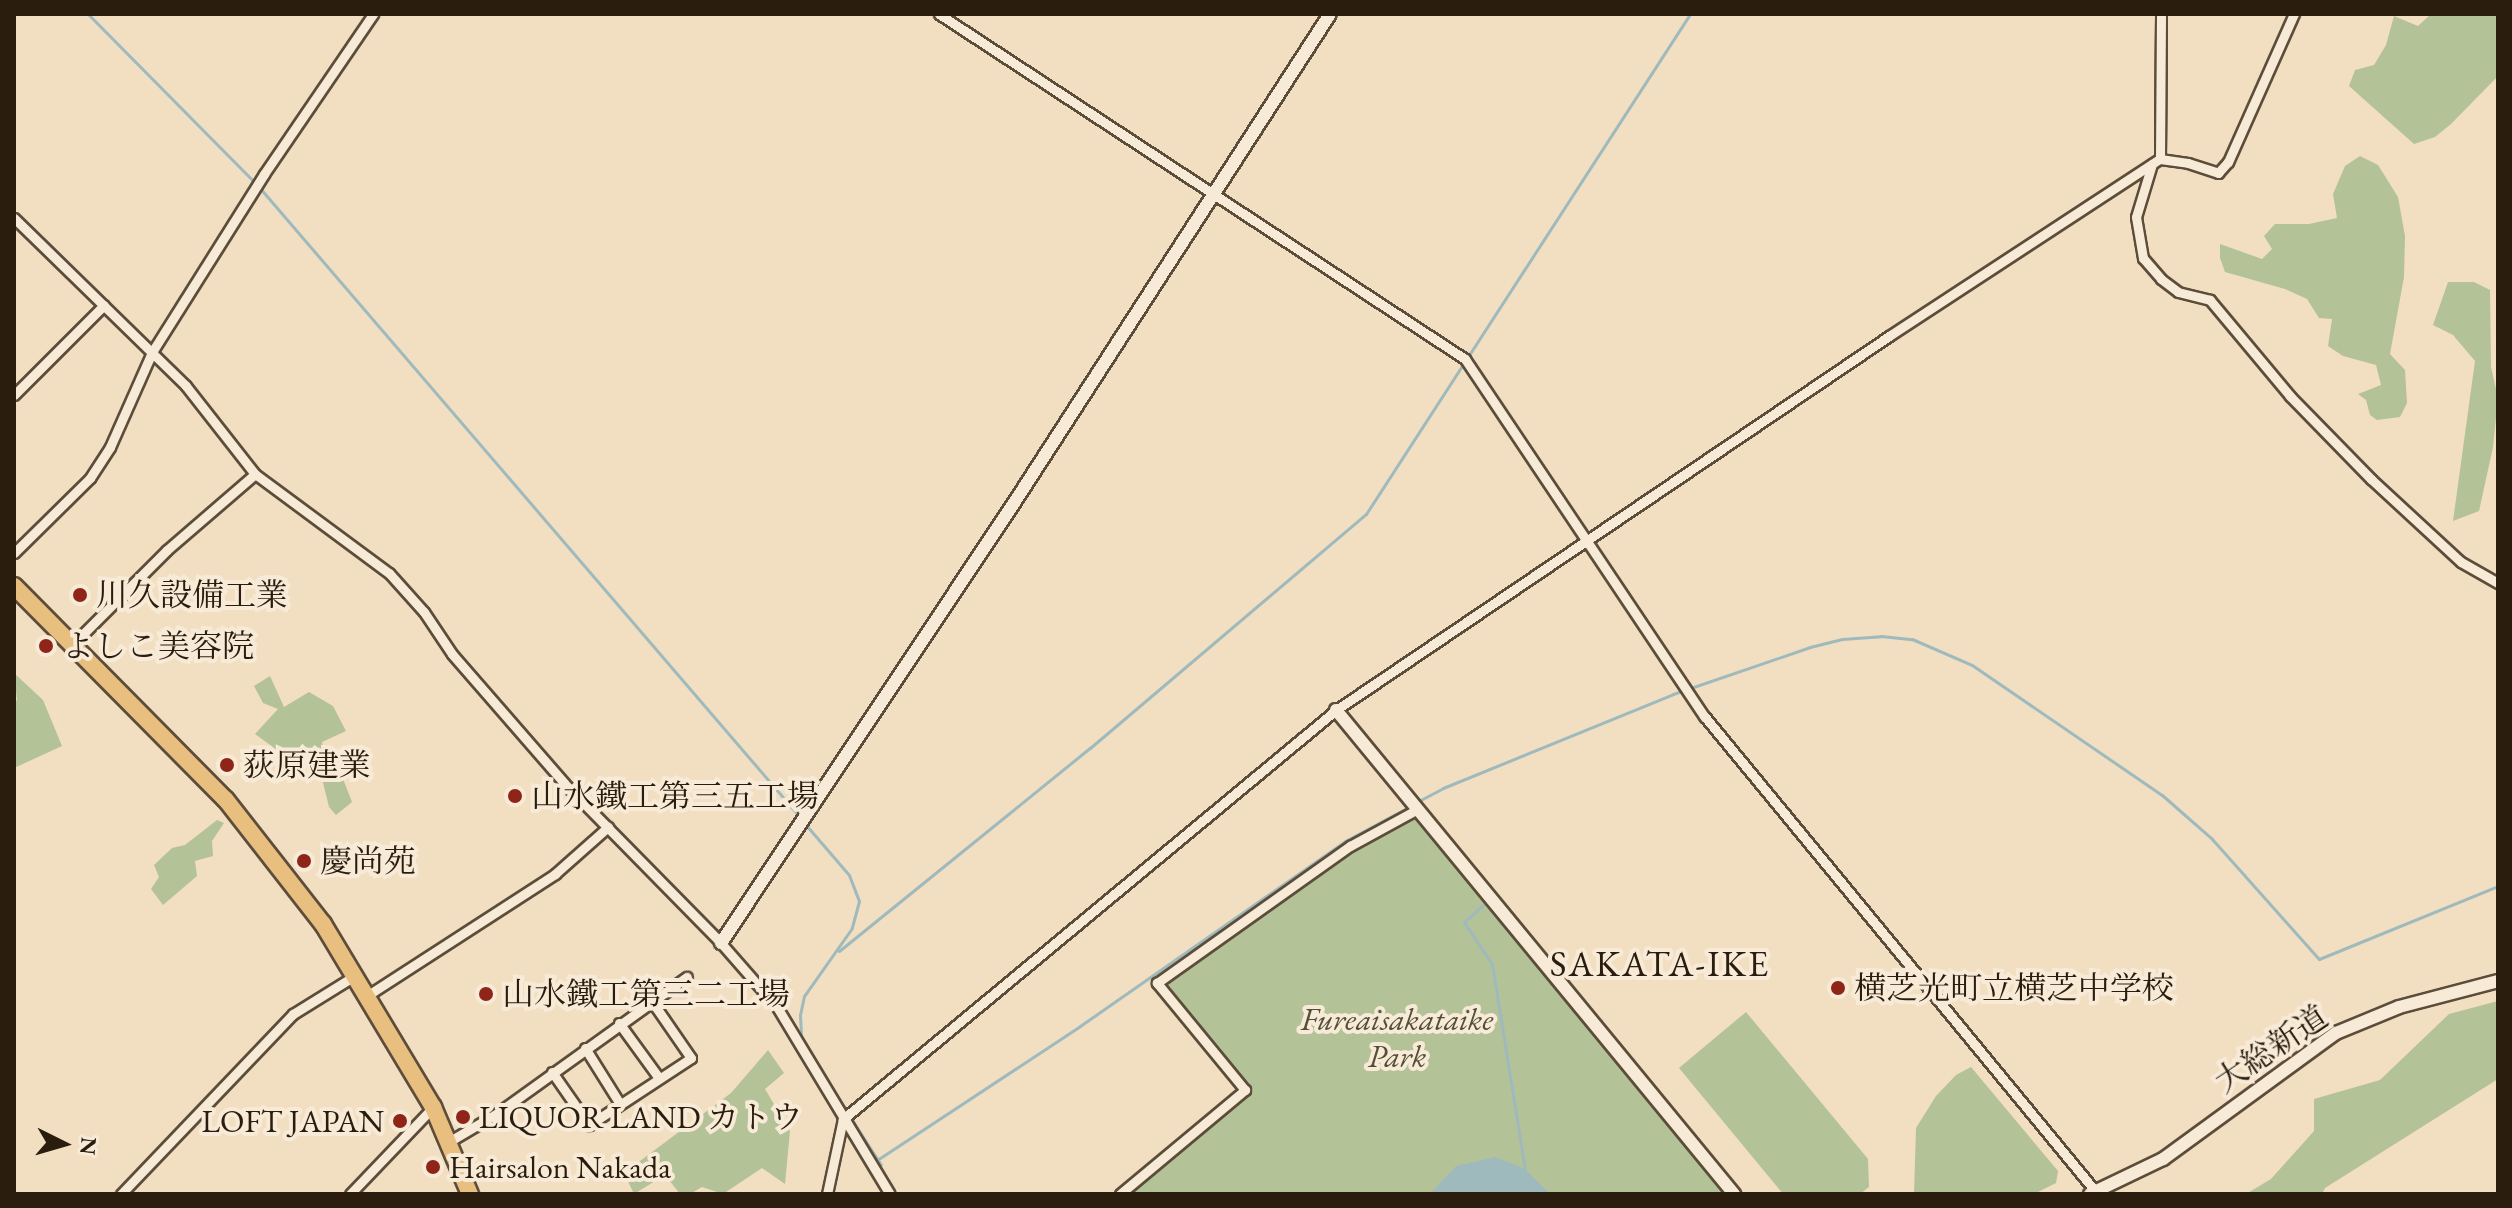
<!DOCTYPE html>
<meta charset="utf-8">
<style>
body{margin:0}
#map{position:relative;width:2512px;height:1208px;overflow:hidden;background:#f2dec1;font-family:"EB Garamond","Noto Serif JP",serif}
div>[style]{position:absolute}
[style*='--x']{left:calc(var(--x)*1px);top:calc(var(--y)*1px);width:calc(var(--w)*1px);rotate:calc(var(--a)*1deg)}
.green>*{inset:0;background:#b4c298}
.water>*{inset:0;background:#9fbabd}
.stream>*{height:3px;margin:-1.5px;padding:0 1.5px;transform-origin:1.5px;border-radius:1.5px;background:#9fbabd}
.roads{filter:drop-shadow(2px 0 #5c4d3a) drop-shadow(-2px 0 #5c4d3a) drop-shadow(0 2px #5c4d3a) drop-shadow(0 -2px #5c4d3a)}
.street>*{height:9px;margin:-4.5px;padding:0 4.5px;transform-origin:4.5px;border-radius:4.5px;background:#f7ead7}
.secondary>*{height:12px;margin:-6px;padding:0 6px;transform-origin:6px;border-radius:6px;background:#f7ead7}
.highway>*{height:16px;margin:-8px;padding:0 8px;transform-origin:8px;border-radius:8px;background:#e9bf80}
.dots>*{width:22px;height:22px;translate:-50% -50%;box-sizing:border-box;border:4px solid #f7ead7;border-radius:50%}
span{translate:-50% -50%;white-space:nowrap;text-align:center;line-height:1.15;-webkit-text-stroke:8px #f7ead7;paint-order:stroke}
.poi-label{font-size:32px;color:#2a1d0d}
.left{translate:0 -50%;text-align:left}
.right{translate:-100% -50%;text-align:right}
.park-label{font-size:32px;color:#534f37;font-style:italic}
.street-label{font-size:32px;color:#2a1d0d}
.quarter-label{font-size:36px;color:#2a1d0d;letter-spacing:2px}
.frame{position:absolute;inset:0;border:16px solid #2a1d0d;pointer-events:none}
.north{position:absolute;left:24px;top:1104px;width:80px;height:80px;-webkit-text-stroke:6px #f7ead7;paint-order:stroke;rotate:95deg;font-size:22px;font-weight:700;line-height:32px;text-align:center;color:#2a1d0d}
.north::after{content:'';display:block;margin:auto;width:28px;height:36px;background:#2a1d0d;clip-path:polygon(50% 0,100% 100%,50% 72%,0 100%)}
</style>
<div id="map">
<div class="green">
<i style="clip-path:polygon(2431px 14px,2496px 14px,2498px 76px,2451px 124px,2435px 137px,2414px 144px,2349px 86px,2355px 70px,2374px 65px,2386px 45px,2394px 16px,2418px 26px)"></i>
<i style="clip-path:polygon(2360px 156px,2378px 165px,2398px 197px,2405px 236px,2404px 277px,2390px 354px,2405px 370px,2407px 403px,2400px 417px,2377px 420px,2370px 415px,2366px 400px,2358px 394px,2381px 385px,2376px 365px,2343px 356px,2328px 346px,2332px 319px,2319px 318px,2307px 299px,2285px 289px,2225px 272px,2220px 258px,2220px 244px,2262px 259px,2272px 249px,2264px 236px,2275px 224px,2309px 224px,2337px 218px,2333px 194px,2345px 166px)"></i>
<i style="clip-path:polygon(2448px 282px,2474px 282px,2490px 290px,2491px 367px,2498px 398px,2493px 447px,2479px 511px,2453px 521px,2475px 361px,2453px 335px,2433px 325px)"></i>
<i style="clip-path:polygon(14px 673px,43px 700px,62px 746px,14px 768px,14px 704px,17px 700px)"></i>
<i style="clip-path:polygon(270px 676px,284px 707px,309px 692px,333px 706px,346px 731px,322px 742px,332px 781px,343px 779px,352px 802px,336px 815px,329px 807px,318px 762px,297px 756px,288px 758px,255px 734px,278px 709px,263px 703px,254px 686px)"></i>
<i style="clip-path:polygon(1415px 815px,1726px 1194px,1126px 1194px,1251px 1091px,1163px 984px,1353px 848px)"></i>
<i style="clip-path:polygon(217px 820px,224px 823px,212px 841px,213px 856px,195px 861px,197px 876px,163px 905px,151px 889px,159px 877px,154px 865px,172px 848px,185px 845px)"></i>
<i style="clip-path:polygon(2498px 1001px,2498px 1079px,2325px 1188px,2322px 1194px,2246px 1194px,2271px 1179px,2314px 1131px,2314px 1099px,2380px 1080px,2449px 1014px)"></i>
<i style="clip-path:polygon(1746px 1012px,1868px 1159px,1869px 1187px,1860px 1194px,1783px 1194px,1679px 1068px)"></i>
<i style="clip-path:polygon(768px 1050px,784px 1073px,765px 1089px,790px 1131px,785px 1184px,762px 1168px,723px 1194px,702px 1187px,690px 1194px,680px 1194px,665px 1175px,634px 1194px,624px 1173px,731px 1093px)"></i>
<i style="clip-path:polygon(1971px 1067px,2058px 1171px,2056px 1183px,2034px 1194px,1914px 1194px,1916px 1128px,1936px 1096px,1956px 1075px)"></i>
</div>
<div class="water">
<i style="clip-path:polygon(1495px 1157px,1525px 1169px,1550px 1194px,1430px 1194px,1456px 1166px)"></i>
</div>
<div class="stream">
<i style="--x:88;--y:14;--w:236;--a:45.3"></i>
<i style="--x:259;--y:187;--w:829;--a:49.35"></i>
<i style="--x:1415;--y:803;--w:32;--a:-28"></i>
<i style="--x:1443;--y:788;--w:248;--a:-22.2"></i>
<i style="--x:1673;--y:694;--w:145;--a:-18.9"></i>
<i style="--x:1810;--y:647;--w:33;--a:-14"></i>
<i style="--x:1842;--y:639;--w:39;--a:-4"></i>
<i style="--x:1881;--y:636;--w:31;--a:6"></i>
<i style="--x:1912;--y:639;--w:65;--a:23.4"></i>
<i style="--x:1972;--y:665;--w:230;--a:34.4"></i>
<i style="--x:2162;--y:795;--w:67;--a:41.3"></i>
<i style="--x:2212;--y:839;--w:161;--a:48.3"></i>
<i style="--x:2319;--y:959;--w:193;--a:-22.2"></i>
<i style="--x:806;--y:825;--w:66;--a:49.3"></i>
<i style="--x:849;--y:875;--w:28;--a:69"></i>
<i style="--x:859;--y:901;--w:28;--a:105"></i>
<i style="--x:852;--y:928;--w:83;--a:125.2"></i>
<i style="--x:804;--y:996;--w:19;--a:102"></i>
<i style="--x:800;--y:1015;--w:21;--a:87"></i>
<i style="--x:801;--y:1036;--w:87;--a:59"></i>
<i style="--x:1483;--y:905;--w:25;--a:138"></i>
<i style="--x:1464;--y:922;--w:50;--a:56.3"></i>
<i style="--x:1492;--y:964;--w:208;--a:80.9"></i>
<i style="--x:839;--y:951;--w:323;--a:-39"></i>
<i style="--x:1090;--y:748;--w:362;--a:-40.3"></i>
<i style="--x:1366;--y:514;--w:596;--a:-57.06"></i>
<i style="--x:850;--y:1117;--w:57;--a:57.1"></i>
<i style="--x:877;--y:1160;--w:243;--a:-33.4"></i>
<i style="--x:1080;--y:1026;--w:323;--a:-34.9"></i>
<i style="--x:1345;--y:841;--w:72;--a:-28"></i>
</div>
<div class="roads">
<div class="street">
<i style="--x:939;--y:14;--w:629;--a:33.26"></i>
<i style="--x:1465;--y:359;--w:431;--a:56.2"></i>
<i style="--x:1705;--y:717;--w:615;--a:50.54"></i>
<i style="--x:2160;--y:159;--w:145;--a:-89.6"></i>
<i style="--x:2152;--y:164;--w:55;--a:106.8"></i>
<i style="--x:2136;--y:217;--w:42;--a:80.3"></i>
<i style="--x:2143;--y:258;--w:28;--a:49"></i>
<i style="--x:2161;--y:279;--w:21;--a:37"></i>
<i style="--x:2178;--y:292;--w:33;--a:14"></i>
<i style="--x:2210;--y:300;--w:125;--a:50.2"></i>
<i style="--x:2290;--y:396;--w:116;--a:45.7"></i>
<i style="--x:2371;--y:479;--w:122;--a:42.7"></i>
<i style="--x:2461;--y:562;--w:43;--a:29.6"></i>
<i style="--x:14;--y:218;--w:240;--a:44.3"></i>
<i style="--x:186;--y:386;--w:112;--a:51.9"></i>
<i style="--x:255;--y:474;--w:167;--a:36.5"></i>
<i style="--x:389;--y:573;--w:52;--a:48.1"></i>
<i style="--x:424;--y:612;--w:50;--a:56.3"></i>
<i style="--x:452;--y:654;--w:171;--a:49"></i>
<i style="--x:564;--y:783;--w:224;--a:45.5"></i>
<i style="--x:721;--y:943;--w:85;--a:48.8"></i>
<i style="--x:777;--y:1007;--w:218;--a:58.9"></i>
<i style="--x:14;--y:395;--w:127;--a:-45"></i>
<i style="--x:14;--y:553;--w:107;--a:-44.6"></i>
<i style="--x:90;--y:478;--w:37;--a:-57"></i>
<i style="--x:110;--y:447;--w:104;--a:-66.1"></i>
<i style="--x:152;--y:352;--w:210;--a:-57.8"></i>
<i style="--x:264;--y:174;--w:194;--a:-55.7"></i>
<i style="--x:72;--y:645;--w:134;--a:-45"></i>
<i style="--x:167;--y:550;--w:116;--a:-40.8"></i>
<i style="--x:368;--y:995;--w:223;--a:-32.9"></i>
<i style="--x:555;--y:874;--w:71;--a:-41.6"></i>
<i style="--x:619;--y:1023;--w:68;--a:54"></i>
<i style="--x:585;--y:1048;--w:66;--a:58"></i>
<i style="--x:552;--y:1072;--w:65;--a:55.1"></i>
<i style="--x:589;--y:1125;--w:122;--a:-33.3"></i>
<i style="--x:691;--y:1058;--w:67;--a:-124.6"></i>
<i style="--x:450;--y:1141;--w:53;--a:-30.4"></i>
<i style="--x:496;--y:1114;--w:235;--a:-35.7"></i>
<i style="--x:121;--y:1194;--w:249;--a:-46.3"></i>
<i style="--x:293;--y:1014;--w:74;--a:-31.8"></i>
<i style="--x:350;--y:1194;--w:120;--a:-46.3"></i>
<i style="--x:827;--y:1194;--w:77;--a:-78"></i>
<i style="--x:843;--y:1119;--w:641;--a:-39.68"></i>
<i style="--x:1336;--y:710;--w:668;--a:-34.07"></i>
<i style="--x:1889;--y:336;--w:324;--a:-33.2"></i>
<i style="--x:2160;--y:159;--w:28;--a:8"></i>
<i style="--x:2188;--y:163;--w:32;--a:18"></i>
<i style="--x:2218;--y:173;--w:15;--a:-48"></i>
<i style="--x:2228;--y:162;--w:162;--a:-66"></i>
<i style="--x:1120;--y:1194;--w:163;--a:-39.8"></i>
<i style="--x:1245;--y:1090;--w:139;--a:-129.4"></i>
<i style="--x:1157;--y:983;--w:237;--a:-35.4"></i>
<i style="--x:1350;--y:846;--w:77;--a:-28.6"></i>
</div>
<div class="secondary">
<i style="--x:1336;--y:710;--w:627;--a:50.57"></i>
<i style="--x:721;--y:943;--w:529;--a:-56.34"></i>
<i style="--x:1014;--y:503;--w:582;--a:-57.13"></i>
<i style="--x:2090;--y:1194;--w:81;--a:-25.6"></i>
<i style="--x:2163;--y:1159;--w:214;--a:-36.1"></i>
<i style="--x:2336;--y:1033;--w:68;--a:-22.4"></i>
<i style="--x:2399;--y:1007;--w:102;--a:-14.7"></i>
</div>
<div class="highway">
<i style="--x:14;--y:586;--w:301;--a:45.3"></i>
<i style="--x:226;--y:800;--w:157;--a:52"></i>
<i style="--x:323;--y:924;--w:214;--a:59"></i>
<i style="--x:433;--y:1107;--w:95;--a:67"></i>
</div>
</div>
<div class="dots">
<i style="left:80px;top:595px;background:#8f2418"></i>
<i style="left:46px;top:646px;background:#8f2418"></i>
<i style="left:227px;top:765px;background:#8f2418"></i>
<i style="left:515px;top:796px;background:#8f2418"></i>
<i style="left:304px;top:861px;background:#8f2418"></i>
<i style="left:1838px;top:988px;background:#8f2418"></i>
<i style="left:486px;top:994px;background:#8f2418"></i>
<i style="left:463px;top:1117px;background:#8f2418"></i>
<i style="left:400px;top:1121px;background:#8f2418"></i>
<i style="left:433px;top:1167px;background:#8f2418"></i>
</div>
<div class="poi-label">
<span class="left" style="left:96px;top:595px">川久設備工業</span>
<span class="left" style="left:62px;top:646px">よしこ美容院</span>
<span class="left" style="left:243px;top:765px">荻原建業</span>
<span class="left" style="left:531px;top:796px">山水鐵工第三五工場</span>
<span class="left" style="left:320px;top:861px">慶尚苑</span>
<span class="left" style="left:1854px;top:988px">横芝光町立横芝中学校</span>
<span class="left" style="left:502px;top:994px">山水鐵工第三二工場</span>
<span class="left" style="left:479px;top:1117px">LIQUOR LAND カトウ</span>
<span class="right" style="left:384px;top:1121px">LOFT JAPAN</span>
<span class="left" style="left:449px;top:1167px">Hairsalon Nakada</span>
</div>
<div class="park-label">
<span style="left:1397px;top:1038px">Fureaisakataike<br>Park</span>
</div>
<div class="street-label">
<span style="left:2271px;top:1049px;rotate:-34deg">大総新道</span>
</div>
<div class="quarter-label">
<span style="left:1660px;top:964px">SAKATA-IKE</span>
</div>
<div class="frame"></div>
<div class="north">N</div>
</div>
